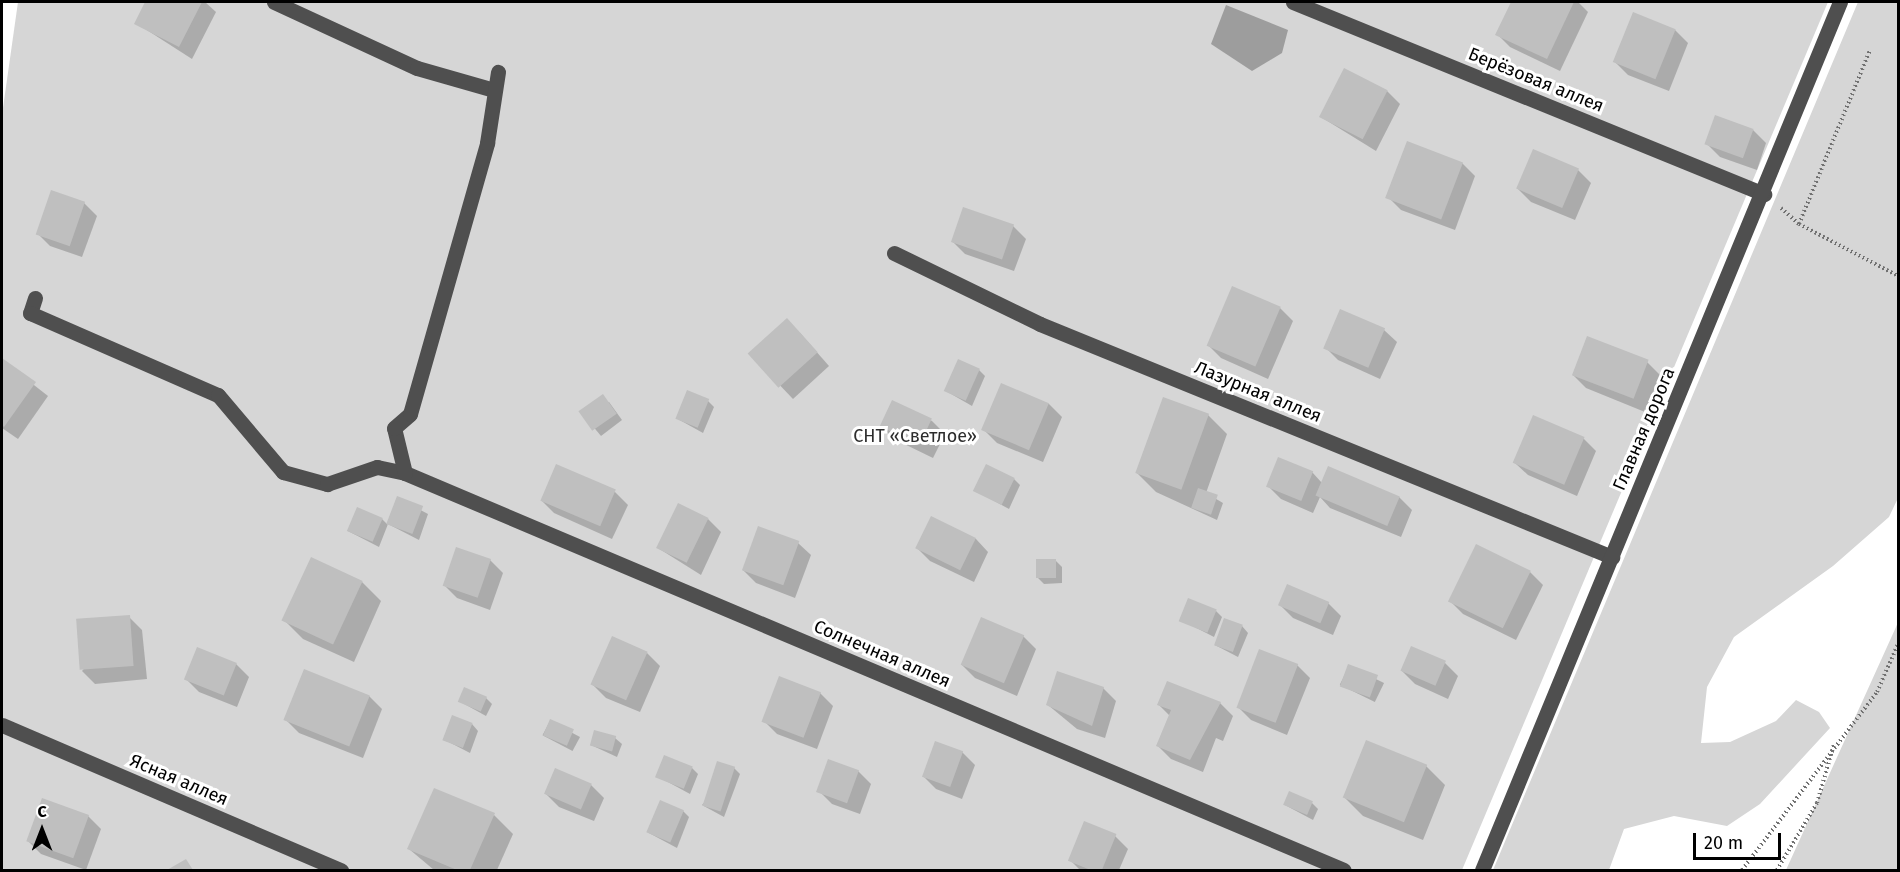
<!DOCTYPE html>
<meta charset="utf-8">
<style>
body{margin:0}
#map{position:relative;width:1900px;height:872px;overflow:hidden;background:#fff;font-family:"Fira Sans",sans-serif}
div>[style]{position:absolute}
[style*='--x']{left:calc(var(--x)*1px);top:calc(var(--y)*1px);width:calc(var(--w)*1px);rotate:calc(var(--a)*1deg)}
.green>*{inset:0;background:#d6d6d6}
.water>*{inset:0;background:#9d9d9d}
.shadow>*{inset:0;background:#0003;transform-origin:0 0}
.building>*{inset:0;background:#bfbfbf;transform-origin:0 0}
.path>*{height:4px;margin-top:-2px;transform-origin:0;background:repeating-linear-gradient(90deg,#717171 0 1.5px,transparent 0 4.5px)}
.minor>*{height:15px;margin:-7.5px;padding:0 7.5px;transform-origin:7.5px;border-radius:7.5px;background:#4f4f4f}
span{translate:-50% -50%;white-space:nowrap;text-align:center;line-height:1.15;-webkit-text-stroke:6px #fff;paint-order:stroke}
.street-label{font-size:18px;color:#000}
.park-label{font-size:18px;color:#2d2d2d}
.frame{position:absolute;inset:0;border:3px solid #000;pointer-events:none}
.north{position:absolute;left:12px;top:800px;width:60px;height:60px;-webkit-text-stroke:4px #fff;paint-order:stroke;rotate:0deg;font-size:16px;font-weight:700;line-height:24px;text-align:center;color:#000}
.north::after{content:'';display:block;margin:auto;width:21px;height:27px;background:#000;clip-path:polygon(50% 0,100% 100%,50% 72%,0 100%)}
.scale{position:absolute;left:1693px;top:833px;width:88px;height:27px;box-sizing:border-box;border:3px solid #000;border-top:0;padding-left:8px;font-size:18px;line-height:21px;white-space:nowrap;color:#000;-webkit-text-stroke:4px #fff;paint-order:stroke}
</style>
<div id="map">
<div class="green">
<i style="clip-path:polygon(18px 2px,1828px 2px,1462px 870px,2px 870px,2px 115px)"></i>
<i style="clip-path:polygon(1858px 2px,1898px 2px,1898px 498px,1889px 517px,1833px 566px,1734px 637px,1707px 687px,1701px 743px,1730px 742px,1776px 721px,1796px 700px,1819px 712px,1830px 728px,1760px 804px,1727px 826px,1674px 816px,1624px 829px,1609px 870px,1493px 870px)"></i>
<i style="clip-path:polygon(1898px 622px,1898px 870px,1786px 870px,1896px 627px)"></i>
</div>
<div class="water">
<i style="clip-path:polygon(1226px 5px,1288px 30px,1282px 53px,1252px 71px,1211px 44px)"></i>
</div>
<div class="shadow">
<i style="clip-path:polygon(147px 2px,205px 2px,216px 12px,192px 59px,136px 23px)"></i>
<i style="clip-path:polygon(1512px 2px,1578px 2px,1588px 12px,1560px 71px,1510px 47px,1497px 34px)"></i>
<i style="clip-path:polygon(1675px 30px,1688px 43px,1669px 91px,1628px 75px,1615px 62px)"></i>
<i style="clip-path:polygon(1387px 91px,1400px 104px,1376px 151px,1321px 117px)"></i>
<i style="clip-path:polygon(1753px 130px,1766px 143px,1757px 170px,1720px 157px,1707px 144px)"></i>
<i style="clip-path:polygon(1462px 163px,1475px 176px,1455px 230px,1401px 210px,1388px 197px)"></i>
<i style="clip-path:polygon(1578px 170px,1591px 183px,1575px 220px,1531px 202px,1518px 189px)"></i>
<i style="clip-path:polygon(84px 203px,97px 216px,82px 257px,50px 246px,37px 233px)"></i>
<i style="clip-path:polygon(1013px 226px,1026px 239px,1014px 271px,965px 254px,952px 241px)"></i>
<i style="clip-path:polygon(1280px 308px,1293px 321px,1268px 379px,1221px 358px,1208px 345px)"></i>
<i style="clip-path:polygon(1384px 330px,1397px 342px,1380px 379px,1338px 360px,1325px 347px)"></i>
<i style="clip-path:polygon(800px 333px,829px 366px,793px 399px,750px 354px)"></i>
<i style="clip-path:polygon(2px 360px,48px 396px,18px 439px,2px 428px)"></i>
<i style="clip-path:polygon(1647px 362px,1660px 375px,1645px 412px,1586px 388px,1573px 375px)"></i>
<i style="clip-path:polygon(979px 370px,985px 376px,972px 406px,946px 391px)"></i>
<i style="clip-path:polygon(1002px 385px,1049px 404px,1062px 417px,1043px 462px,997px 443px,984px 430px)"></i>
<i style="clip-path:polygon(708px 401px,714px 407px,703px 433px,676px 418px)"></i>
<i style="clip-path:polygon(609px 402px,622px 420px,601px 436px,581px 412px)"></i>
<i style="clip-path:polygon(892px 402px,932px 421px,945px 434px,933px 458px,894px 439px,881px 426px)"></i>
<i style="clip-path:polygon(1208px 415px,1227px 434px,1206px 493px,1223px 503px,1217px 520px,1156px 492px,1137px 473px)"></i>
<i style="clip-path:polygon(1583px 438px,1596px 451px,1577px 496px,1528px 475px,1515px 463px)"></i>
<i style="clip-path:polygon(1312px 472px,1322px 483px,1399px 497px,1412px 510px,1401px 537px,1330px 508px,1320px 497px,1313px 513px,1281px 499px,1268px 486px)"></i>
<i style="clip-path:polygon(1014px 479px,1020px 485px,1009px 509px,976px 491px)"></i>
<i style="clip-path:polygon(615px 492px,628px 505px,612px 539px,554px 513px,541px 500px)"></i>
<i style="clip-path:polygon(398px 498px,428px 514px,419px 540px,388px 524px,379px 547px,348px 531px,382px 519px,388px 525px)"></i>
<i style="clip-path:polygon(932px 518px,976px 539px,988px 552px,974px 582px,930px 561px,917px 548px)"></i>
<i style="clip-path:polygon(708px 519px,721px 532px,701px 575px,658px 548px)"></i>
<i style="clip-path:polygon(798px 543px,811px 555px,795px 598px,756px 583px,743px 570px)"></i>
<i style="clip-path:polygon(490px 560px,503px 573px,490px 610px,457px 598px,444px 585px)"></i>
<i style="clip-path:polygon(1055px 560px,1062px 567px,1062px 583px,1044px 584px,1038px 578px)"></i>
<i style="clip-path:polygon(1530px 572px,1543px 585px,1516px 640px,1463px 614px,1450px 601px)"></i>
<i style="clip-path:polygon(362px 582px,381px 601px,354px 662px,303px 639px,284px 620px)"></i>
<i style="clip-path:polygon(1328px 603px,1341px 616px,1333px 635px,1293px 618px,1280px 605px)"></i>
<i style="clip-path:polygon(1216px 611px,1222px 617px,1214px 637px,1181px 620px)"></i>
<i style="clip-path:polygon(129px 617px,142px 630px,147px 679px,95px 684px,82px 671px)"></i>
<i style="clip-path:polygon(1242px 626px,1248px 633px,1238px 657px,1215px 645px)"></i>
<i style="clip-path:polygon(1023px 636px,1036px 649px,1017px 696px,975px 678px,962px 665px)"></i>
<i style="clip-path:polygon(1412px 648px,1445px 663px,1458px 676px,1448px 699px,1415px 684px,1402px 671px)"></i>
<i style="clip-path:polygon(647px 653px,660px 666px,640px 712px,606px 698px,593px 685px)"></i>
<i style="clip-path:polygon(236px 664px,249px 677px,237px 707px,199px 692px,186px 679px)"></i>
<i style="clip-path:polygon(1297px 665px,1310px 678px,1287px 735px,1251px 720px,1238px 707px)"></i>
<i style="left:1349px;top:666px;width:39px;height:21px;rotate:26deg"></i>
<i style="clip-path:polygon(1103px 688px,1116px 701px,1105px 738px,1077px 729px,1048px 705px)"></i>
<i style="clip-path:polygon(820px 693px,833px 706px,817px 749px,777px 734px,764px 721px)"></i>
<i style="clip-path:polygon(369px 696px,382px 709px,363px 758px,299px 733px,286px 720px)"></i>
<i style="clip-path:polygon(486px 698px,492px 704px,486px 716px,459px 701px)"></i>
<i style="clip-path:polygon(1220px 703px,1233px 716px,1223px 741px,1216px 738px,1203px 772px,1171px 759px,1158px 746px,1170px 716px,1159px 705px)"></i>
<i style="left:550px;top:721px;width:34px;height:16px;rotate:28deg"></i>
<i style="clip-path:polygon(472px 724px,478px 731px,470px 753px,445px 740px)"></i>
<i style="clip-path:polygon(615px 738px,622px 744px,617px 757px,591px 745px)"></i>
<i style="clip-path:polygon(962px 752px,975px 765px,962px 799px,936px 789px,923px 776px)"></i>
<i style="clip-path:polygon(1426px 766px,1445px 785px,1423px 840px,1363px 816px,1344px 797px)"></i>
<i style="clip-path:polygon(692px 768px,698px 774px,690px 794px,657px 776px)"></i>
<i style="clip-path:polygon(734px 768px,740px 774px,724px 817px,702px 805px)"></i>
<i style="clip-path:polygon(858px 771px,871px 784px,860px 814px,832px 804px,819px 791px)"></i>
<i style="clip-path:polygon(591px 785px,604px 798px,594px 821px,559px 807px,546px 794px)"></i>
<i style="clip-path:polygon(1312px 803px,1318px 809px,1313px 820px,1285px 805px)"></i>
<i style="clip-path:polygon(683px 811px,689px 817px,677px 848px,649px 833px)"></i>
<i style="clip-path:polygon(494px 815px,513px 834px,497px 870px,434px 870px,409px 849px)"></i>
<i style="clip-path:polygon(88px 816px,101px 829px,86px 870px,41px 854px,28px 841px)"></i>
<i style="clip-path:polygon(1085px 823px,1115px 836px,1128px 849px,1119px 870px,1080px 870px,1070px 860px)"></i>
</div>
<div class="building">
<i style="clip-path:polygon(145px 2px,202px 2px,179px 47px,134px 24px)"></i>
<i style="clip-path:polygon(1511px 2px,1574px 2px,1547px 59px,1495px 35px)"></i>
<i style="left:1633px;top:12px;width:46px;height:54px;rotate:22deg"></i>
<i style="left:1344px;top:68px;width:49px;height:55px;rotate:27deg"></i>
<i style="left:1715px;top:115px;width:41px;height:31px;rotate:20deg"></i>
<i style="left:1407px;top:141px;width:60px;height:61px;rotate:21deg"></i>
<i style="left:1533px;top:149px;width:50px;height:43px;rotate:23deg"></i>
<i style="left:51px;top:190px;width:36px;height:47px;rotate:19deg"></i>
<i style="left:963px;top:207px;width:54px;height:37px;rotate:19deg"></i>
<i style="left:1232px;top:286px;width:53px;height:65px;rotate:23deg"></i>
<i style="left:1340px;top:309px;width:49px;height:43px;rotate:23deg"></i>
<i style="left:787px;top:318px;width:46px;height:53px;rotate:48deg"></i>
<i style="left:1587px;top:336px;width:66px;height:42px;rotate:21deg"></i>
<i style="clip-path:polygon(2px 358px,36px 382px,4px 427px,2px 425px)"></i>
<i style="left:958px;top:359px;width:24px;height:35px;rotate:24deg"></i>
<i style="left:1001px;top:383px;width:52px;height:51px;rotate:23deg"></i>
<i style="left:687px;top:390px;width:24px;height:31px;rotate:22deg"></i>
<i style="left:603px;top:394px;width:24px;height:30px;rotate:55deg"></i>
<i style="left:1163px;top:397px;width:49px;height:81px;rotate:20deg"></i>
<i style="left:892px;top:400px;width:44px;height:29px;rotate:25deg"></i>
<i style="left:1533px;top:415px;width:56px;height:52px;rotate:23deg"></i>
<i style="left:1278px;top:457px;width:38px;height:32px;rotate:22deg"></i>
<i style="left:556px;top:464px;width:65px;height:40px;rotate:23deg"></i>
<i style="left:986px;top:464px;width:32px;height:30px;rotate:26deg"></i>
<i style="left:1328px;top:466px;width:78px;height:32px;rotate:23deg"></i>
<i style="left:1198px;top:488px;width:21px;height:21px;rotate:19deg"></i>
<i style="left:397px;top:496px;width:28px;height:30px;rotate:21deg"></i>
<i style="left:678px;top:503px;width:34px;height:50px;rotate:26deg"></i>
<i style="left:357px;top:507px;width:28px;height:26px;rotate:23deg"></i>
<i style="left:931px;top:516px;width:50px;height:36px;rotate:26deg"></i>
<i style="left:758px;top:526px;width:44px;height:47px;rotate:20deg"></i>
<i style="left:1476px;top:544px;width:61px;height:64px;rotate:26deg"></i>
<i style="left:456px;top:547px;width:37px;height:41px;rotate:19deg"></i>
<i style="left:311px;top:557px;width:57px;height:70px;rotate:25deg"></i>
<i style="left:1036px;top:559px;width:20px;height:19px"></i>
<i style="left:1287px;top:584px;width:46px;height:23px;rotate:23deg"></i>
<i style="left:1188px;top:598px;width:31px;height:25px;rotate:22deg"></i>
<i style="left:130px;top:615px;width:51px;height:54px;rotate:86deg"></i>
<i style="left:981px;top:617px;width:47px;height:52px;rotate:23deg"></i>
<i style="left:1224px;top:618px;width:20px;height:29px;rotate:20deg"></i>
<i style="left:612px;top:636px;width:39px;height:53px;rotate:24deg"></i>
<i style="left:1411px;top:646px;width:38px;height:27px;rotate:23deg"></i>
<i style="left:197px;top:647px;width:43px;height:35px;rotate:22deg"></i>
<i style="left:1259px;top:649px;width:42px;height:63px;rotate:21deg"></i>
<i style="left:1348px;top:664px;width:32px;height:24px;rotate:20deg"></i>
<i style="left:304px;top:669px;width:71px;height:55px;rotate:22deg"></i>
<i style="clip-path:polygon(1057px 671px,1104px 687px,1092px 726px,1046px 705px)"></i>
<i style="left:779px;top:676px;width:45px;height:49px;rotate:21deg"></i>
<i style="clip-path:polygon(1167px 681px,1221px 702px,1190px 760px,1156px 746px,1171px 710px,1157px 705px)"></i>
<i style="left:464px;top:687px;width:25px;height:16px;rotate:23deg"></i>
<i style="left:452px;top:715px;width:22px;height:27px;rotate:21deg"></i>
<i style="left:550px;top:719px;width:26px;height:18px;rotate:23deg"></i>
<i style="left:594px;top:730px;width:23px;height:16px;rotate:15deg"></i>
<i style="left:1366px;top:740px;width:66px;height:62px;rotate:22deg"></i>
<i style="left:935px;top:741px;width:30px;height:38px;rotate:20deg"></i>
<i style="left:664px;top:755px;width:31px;height:24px;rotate:22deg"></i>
<i style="left:828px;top:759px;width:33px;height:35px;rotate:20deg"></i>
<i style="left:717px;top:761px;width:19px;height:47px;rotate:18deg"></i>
<i style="left:555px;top:768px;width:40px;height:28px;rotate:23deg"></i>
<i style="clip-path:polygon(434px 788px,495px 813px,470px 870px,457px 870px,407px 849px)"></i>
<i style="left:1289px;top:791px;width:26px;height:15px;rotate:23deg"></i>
<i style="left:42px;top:798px;width:50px;height:46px;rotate:20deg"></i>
<i style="left:660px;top:800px;width:26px;height:35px;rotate:23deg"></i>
<i style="left:1084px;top:821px;width:35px;height:43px;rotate:22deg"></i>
<i style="clip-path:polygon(186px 859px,193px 870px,167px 870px)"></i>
</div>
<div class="path">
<i style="--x:1781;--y:208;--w:24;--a:42"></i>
<i style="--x:1799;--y:224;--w:188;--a:-67.8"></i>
<i style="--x:1799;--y:224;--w:112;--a:27.7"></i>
<i style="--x:1742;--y:870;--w:223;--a:-52.8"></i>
<i style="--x:1877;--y:692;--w:52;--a:-66.4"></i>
<i style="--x:1777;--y:870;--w:78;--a:-59.2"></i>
<i style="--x:1817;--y:803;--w:61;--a:-73.9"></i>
</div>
<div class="minor">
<i style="--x:274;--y:2;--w:157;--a:24.8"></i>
<i style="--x:417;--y:68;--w:80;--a:15.9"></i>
<i style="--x:1293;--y:2;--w:509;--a:22.18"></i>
<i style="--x:894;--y:253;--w:162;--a:25.9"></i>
<i style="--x:1040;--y:324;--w:618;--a:22.16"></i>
<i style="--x:35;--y:298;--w:16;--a:108"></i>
<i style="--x:30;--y:313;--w:205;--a:23.6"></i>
<i style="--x:218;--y:395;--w:101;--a:49.8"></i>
<i style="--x:283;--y:472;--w:46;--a:15.3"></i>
<i style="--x:327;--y:484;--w:53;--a:-18.8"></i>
<i style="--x:377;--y:467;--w:29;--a:12"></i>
<i style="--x:405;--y:473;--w:1019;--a:22.92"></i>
<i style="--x:405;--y:473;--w:46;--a:-103.7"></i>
<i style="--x:394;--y:428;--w:21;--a:-41"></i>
<i style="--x:410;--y:414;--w:282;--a:-74.1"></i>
<i style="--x:487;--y:143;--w:72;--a:-81.2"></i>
<i style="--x:2;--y:725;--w:369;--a:23.2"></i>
<i style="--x:1482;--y:870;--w:939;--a:-67.59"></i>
</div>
<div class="street-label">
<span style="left:1536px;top:80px;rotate:22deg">Берёзовая аллея</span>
<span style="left:1258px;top:392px;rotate:22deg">Лазурная аллея</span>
<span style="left:1644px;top:429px;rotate:-67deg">Главная дорога</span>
<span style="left:882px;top:654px;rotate:23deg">Солнечная аллея</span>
<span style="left:179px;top:780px;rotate:23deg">Ясная аллея</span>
</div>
<div class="park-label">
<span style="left:915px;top:436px">СНТ «Светлое»</span>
</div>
<div class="frame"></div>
<div class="north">С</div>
<div class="scale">20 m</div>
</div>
